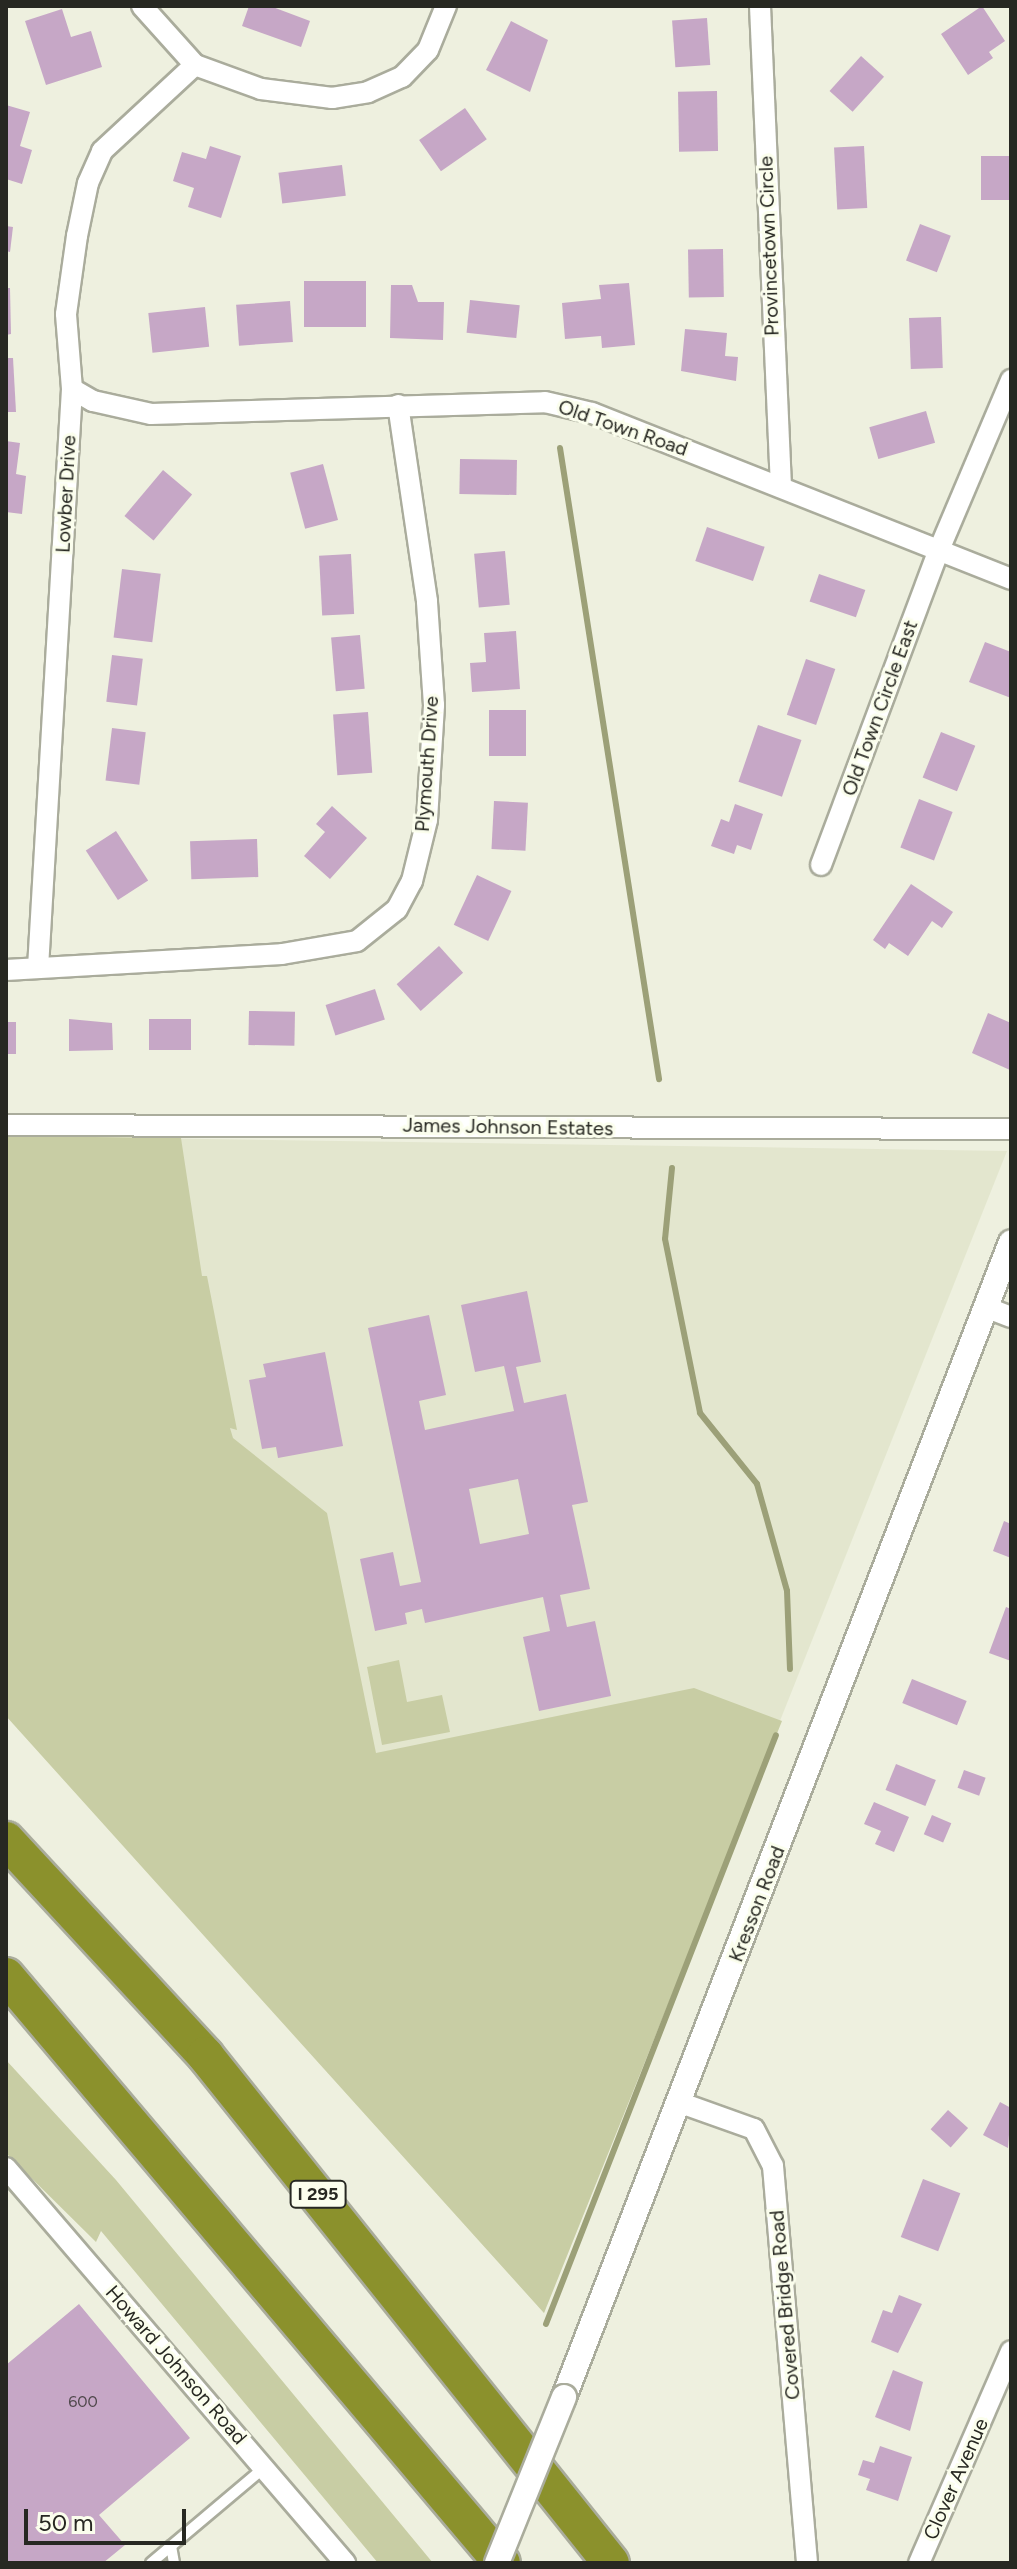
<!DOCTYPE html>
<style>
body{margin:0}
#map{position:relative;width:1017px;height:2569px;overflow:hidden;background:#eef0df;font-family:Figtree,sans-serif}
div>[style]{position:absolute}
[style*='--x']{left:calc(var(--x)*1px);top:calc(var(--y)*1px);width:calc(var(--w)*1px);rotate:calc(var(--a)*1deg)}
.built>*{inset:0;background:#e3e6ce}
.green>*{inset:0;background:#c8cda4}
.stream>*{height:6px;margin:-3px;padding:0 3px;transform-origin:3px;border-radius:3px;background:#9ca078}
.building>*{inset:0;background:#c6a7c6;transform-origin:0 0}
.roads{filter:drop-shadow(2px 0 #aaac9c) drop-shadow(-2px 0 #aaac9c) drop-shadow(0 2px #aaac9c) drop-shadow(0 -2px #aaac9c)}
.service>*{height:10px;margin:-5px;padding:0 5px;transform-origin:5px;border-radius:5px;background:#fff}
.minor>*{height:20px;margin:-10px;padding:0 10px;transform-origin:10px;border-radius:10px;background:#fff}
.tertiary>*{height:24px;margin:-12px;padding:0 12px;transform-origin:12px;border-radius:12px;background:#fff}
.motorway>*{height:36px;margin:-18px;padding:0 18px;transform-origin:18px;border-radius:18px;background:#8b912c}
.bridges{filter:drop-shadow(2px 0 #aaac9c) drop-shadow(-2px 0 #aaac9c) drop-shadow(0 2px #aaac9c) drop-shadow(0 -2px #aaac9c)}
.tertiary-bridge>*{height:24px;margin:-12px;padding:0 12px;transform-origin:12px;border-radius:12px;background:#fff}
span{translate:-50% -50%;white-space:nowrap;text-align:center;line-height:1.15;-webkit-text-stroke:6px #fbfeed;paint-order:stroke}
.number-label{font-size:16px;color:#4f484b}
.number-label span{-webkit-text-stroke-width:0}
.shield-label span{padding:2px 6px;background:#fbfeed;border:2px solid;border-radius:6px;-webkit-text-stroke-width:0}
.shield-label{font-size:18px;color:#272822;font-weight:700}
.street-label{font-size:20px;color:#272822}
.frame{position:absolute;inset:0;border:8px solid #272822;pointer-events:none}
.scale{position:absolute;left:24px;top:2509px;width:162px;height:36px;box-sizing:border-box;border:4px solid #272822;border-top:0;padding-left:10px;font-size:24px;line-height:28px;white-space:nowrap;color:#272822;-webkit-text-stroke:6px #fbfeed;paint-order:stroke}
</style>
<div id="map">
<div class="built">
<i style="clip-path:polygon(6px 1136px,1007px 1151px,544px 2313px,6px 1716px)"></i>
</div>
<div class="green">
<i style="clip-path:polygon(6px 1136px,181px 1138px,202px 1276px,207px 1276px,237px 1430px,230px 1428px,233px 1438px,327px 1513px,376px 1753px,694px 1688px,782px 1721px,544px 2313px,6px 1716px)"></i>
<i style="clip-path:polygon(399px 1660px,407px 1702px,442px 1695px,450px 1732px,382px 1745px,367px 1667px)"></i>
<i style="clip-path:polygon(6px 2060px,116px 2180px,433px 2563px,378px 2563px,101px 2231px,96px 2242px,6px 2153px)"></i>
</div>
<div class="stream">
<i style="--x:560;--y:448;--w:639;--a:81.08"></i>
<i style="--x:672;--y:1168;--w:71;--a:95.6"></i>
<i style="--x:665;--y:1239;--w:177;--a:78.6"></i>
<i style="--x:700;--y:1413;--w:91;--a:51.2"></i>
<i style="--x:757;--y:1484;--w:111;--a:74.3"></i>
<i style="--x:787;--y:1591;--w:78;--a:87.8"></i>
<i style="--x:546;--y:2324;--w:632;--a:-68.67"></i>
</div>
<div class="building">
<i style="clip-path:polygon(249px 6px,270px 6px,310px 21px,301px 47px,242px 26px)"></i>
<i style="clip-path:polygon(982px 6px,1005px 41px,989px 52px,993px 58px,968px 75px,941px 34px)"></i>
<i style="clip-path:polygon(62px 9px,71px 37px,91px 31px,102px 67px,46px 85px,25px 21px)"></i>
<i style="left:707px;top:18px;width:47px;height:35px;rotate:86deg"></i>
<i style="clip-path:polygon(511px 21px,548px 40px,530px 92px,486px 70px)"></i>
<i style="left:861px;top:56px;width:31px;height:47px;rotate:42deg"></i>
<i style="left:717px;top:91px;width:60px;height:39px;rotate:89deg"></i>
<i style="clip-path:polygon(6px 105px,30px 112px,20px 146px,32px 150px,22px 184px,6px 179px)"></i>
<i style="left:465px;top:108px;width:38px;height:56px;rotate:55deg"></i>
<i style="clip-path:polygon(210px 146px,241px 156px,221px 218px,188px 207px,194px 188px,173px 181px,182px 152px,206px 159px)"></i>
<i style="left:864px;top:146px;width:62px;height:30px;rotate:87deg"></i>
<i style="left:1011px;top:156px;width:44px;height:30px;rotate:90deg"></i>
<i style="left:342px;top:165px;width:31px;height:64px;rotate:83deg"></i>
<i style="left:920px;top:224px;width:33px;height:39px;rotate:21deg"></i>
<i style="clip-path:polygon(6px 226px,13px 227px,10px 252px,6px 251px)"></i>
<i style="left:723px;top:249px;width:48px;height:35px;rotate:89deg"></i>
<i style="left:304px;top:281px;width:62px;height:46px"></i>
<i style="clip-path:polygon(629px 283px,635px 345px,602px 348px,601px 336px,565px 339px,562px 303px,601px 299px,599px 285px)"></i>
<i style="clip-path:polygon(391px 285px,412px 285px,418px 302px,444px 302px,443px 340px,390px 338px)"></i>
<i style="clip-path:polygon(6px 288px,10px 288px,11px 334px,6px 335px)"></i>
<i style="left:470px;top:300px;width:50px;height:33px;rotate:6deg"></i>
<i style="left:290px;top:301px;width:41px;height:54px;rotate:86deg"></i>
<i style="left:205px;top:307px;width:40px;height:57px;rotate:84deg"></i>
<i style="left:941px;top:317px;width:51px;height:32px;rotate:88deg"></i>
<i style="clip-path:polygon(685px 329px,727px 333px,725px 356px,738px 357px,736px 381px,681px 371px)"></i>
<i style="clip-path:polygon(6px 358px,13px 358px,16px 412px,6px 412px)"></i>
<i style="left:926px;top:411px;width:33px;height:59px;rotate:74deg"></i>
<i style="clip-path:polygon(6px 441px,20px 443px,16px 474px,26px 476px,22px 514px,6px 512px)"></i>
<i style="left:460px;top:459px;width:57px;height:35px;rotate:1deg"></i>
<i style="left:323px;top:464px;width:58px;height:34px;rotate:75deg"></i>
<i style="left:163px;top:470px;width:38px;height:60px;rotate:40deg"></i>
<i style="left:707px;top:527px;width:61px;height:36px;rotate:19deg"></i>
<i style="left:505px;top:551px;width:54px;height:31px;rotate:85deg"></i>
<i style="left:351px;top:554px;width:60px;height:32px;rotate:87deg"></i>
<i style="left:122px;top:569px;width:39px;height:69px;rotate:7deg"></i>
<i style="left:819px;top:574px;width:49px;height:29px;rotate:19deg"></i>
<i style="clip-path:polygon(516px 631px,520px 689px,472px 692px,470px 663px,486px 662px,484px 633px)"></i>
<i style="left:360px;top:635px;width:54px;height:29px;rotate:85deg"></i>
<i style="clip-path:polygon(985px 642px,1011px 652px,1011px 698px,969px 682px)"></i>
<i style="left:112px;top:655px;width:31px;height:47px;rotate:7deg"></i>
<i style="left:806px;top:659px;width:31px;height:59px;rotate:19deg"></i>
<i style="left:489px;top:710px;width:37px;height:46px"></i>
<i style="left:368px;top:712px;width:61px;height:35px;rotate:86deg"></i>
<i style="left:758px;top:725px;width:46px;height:60px;rotate:19deg"></i>
<i style="left:112px;top:728px;width:34px;height:53px;rotate:7deg"></i>
<i style="left:941px;top:732px;width:37px;height:49px;rotate:22deg"></i>
<i style="left:919px;top:799px;width:36px;height:52px;rotate:21deg"></i>
<i style="left:494px;top:801px;width:34px;height:48px;rotate:3deg"></i>
<i style="clip-path:polygon(735px 804px,763px 814px,751px 850px,737px 845px,734px 854px,711px 846px,721px 819px,729px 822px)"></i>
<i style="clip-path:polygon(332px 806px,367px 838px,330px 879px,304px 856px,325px 832px,316px 824px)"></i>
<i style="left:116px;top:831px;width:59px;height:36px;rotate:57deg"></i>
<i style="left:257px;top:839px;width:38px;height:67px;rotate:88deg"></i>
<i style="left:477px;top:875px;width:38px;height:55px;rotate:25deg"></i>
<i style="clip-path:polygon(911px 884px,953px 912px,942px 928px,932px 921px,908px 956px,889px 943px,885px 949px,873px 940px)"></i>
<i style="left:439px;top:946px;width:36px;height:57px;rotate:48deg"></i>
<i style="left:375px;top:989px;width:32px;height:52px;rotate:72deg"></i>
<i style="left:249px;top:1011px;width:46px;height:34px;rotate:1deg"></i>
<i style="clip-path:polygon(988px 1013px,1011px 1023px,1010px 1070px,972px 1053px)"></i>
<i style="clip-path:polygon(69px 1019px,112px 1023px,113px 1050px,69px 1051px)"></i>
<i style="left:149px;top:1019px;width:42px;height:31px"></i>
<i style="left:6px;top:1022px;width:10px;height:32px"></i>
<i style="clip-path:polygon(evenodd,527px 1291px,541px 1362px,516px 1367px,524px 1403px,566px 1394px,588px 1502px,572px 1505px,590px 1589px,560px 1595px,567px 1627px,595px 1621px,611px 1696px,539px 1711px,523px 1637px,550px 1631px,543px 1597px,425px 1623px,422px 1609px,405px 1613px,407px 1624px,375px 1631px,360px 1559px,393px 1552px,400px 1586px,421px 1582px,368px 1328px,429px 1315px,446px 1395px,419px 1401px,425px 1430px,514px 1411px,504px 1366px,475px 1372px,461px 1305px,527px 1291px,518px 1479px,529px 1534px,480px 1544px,469px 1489px,518px 1479px)"></i>
<i style="clip-path:polygon(325px 1352px,343px 1446px,278px 1458px,276px 1447px,262px 1449px,249px 1380px,266px 1377px,263px 1364px)"></i>
<i style="clip-path:polygon(1004px 1521px,1011px 1524px,1011px 1558px,993px 1551px)"></i>
<i style="clip-path:polygon(1006px 1607px,1011px 1609px,1011px 1661px,989px 1653px)"></i>
<i style="left:912px;top:1679px;width:59px;height:26px;rotate:22deg"></i>
<i style="left:896px;top:1764px;width:43px;height:28px;rotate:22deg"></i>
<i style="left:964px;top:1770px;width:23px;height:19px;rotate:20deg"></i>
<i style="clip-path:polygon(874px 1802px,909px 1817px,894px 1852px,875px 1844px,881px 1831px,864px 1824px)"></i>
<i style="left:932px;top:1815px;width:21px;height:21px;rotate:23deg"></i>
<i style="clip-path:polygon(1000px 2102px,1011px 2108px,1008px 2148px,983px 2135px)"></i>
<i style="left:948px;top:2110px;width:27px;height:26px;rotate:42deg"></i>
<i style="left:923px;top:2179px;width:40px;height:62px;rotate:21deg"></i>
<i style="clip-path:polygon(899px 2295px,922px 2304px,898px 2353px,871px 2342px,883px 2310px,892px 2313px)"></i>
<i style="clip-path:polygon(79px 2304px,190px 2438px,99px 2515px,125px 2545px,103px 2563px,6px 2563px,6px 2365px)"></i>
<i style="clip-path:polygon(893px 2370px,923px 2382px,910px 2431px,875px 2417px)"></i>
<i style="clip-path:polygon(880px 2446px,912px 2457px,898px 2501px,866px 2490px,870px 2479px,858px 2475px,863px 2460px,874px 2463px)"></i>
</div>
<div class="roads">
<div class="service">
<i style="--x:171;--y:2546;--w:17;--a:80"></i>
<i style="--x:151;--y:2563;--w:148;--a:-40.1"></i>
</div>
<div class="minor">
<i style="--x:142;--y:6;--w:79;--a:48.1"></i>
<i style="--x:195;--y:65;--w:70;--a:20"></i>
<i style="--x:261;--y:89;--w:72;--a:7.2"></i>
<i style="--x:332;--y:98;--w:36;--a:-9"></i>
<i style="--x:368;--y:92;--w:37;--a:-24"></i>
<i style="--x:402;--y:77;--w:37;--a:-46"></i>
<i style="--x:428;--y:50;--w:48;--a:-67.8"></i>
<i style="--x:760;--y:6;--w:479;--a:87.5"></i>
<i style="--x:72;--y:389;--w:24;--a:30"></i>
<i style="--x:93;--y:401;--w:59;--a:12.6"></i>
<i style="--x:151;--y:414;--w:394;--a:-1.7"></i>
<i style="--x:545;--y:402;--w:48;--a:13.2"></i>
<i style="--x:592;--y:413;--w:451;--a:21.6"></i>
<i style="--x:821;--y:865;--w:336;--a:-69.5"></i>
<i style="--x:939;--y:550;--w:185;--a:-67"></i>
<i style="--x:38;--y:968;--w:580;--a:-86.64"></i>
<i style="--x:72;--y:389;--w:75;--a:-94.6"></i>
<i style="--x:66;--y:314;--w:79;--a:-82"></i>
<i style="--x:77;--y:236;--w:54;--a:-78.3"></i>
<i style="--x:88;--y:183;--w:35;--a:-66"></i>
<i style="--x:102;--y:151;--w:127;--a:-42.8"></i>
<i style="--x:6;--y:970;--w:276;--a:-3.3"></i>
<i style="--x:282;--y:954;--w:76;--a:-9.8"></i>
<i style="--x:357;--y:941;--w:51;--a:-38.7"></i>
<i style="--x:397;--y:909;--w:32;--a:-62"></i>
<i style="--x:412;--y:881;--w:63;--a:-76.2"></i>
<i style="--x:427;--y:820;--w:115;--a:-86.5"></i>
<i style="--x:434;--y:705;--w:104;--a:-93.9"></i>
<i style="--x:427;--y:601;--w:198;--a:-98.4"></i>
<i style="--x:6;--y:1125;--w:1005;--a:0.23"></i>
<i style="--x:985;--y:1307;--w:28;--a:21"></i>
<i style="--x:681;--y:2103;--w:77;--a:19.6"></i>
<i style="--x:754;--y:2129;--w:42;--a:62.8"></i>
<i style="--x:773;--y:2166;--w:398;--a:85.1"></i>
<i style="--x:6;--y:2168;--w:521;--a:49.36"></i>
<i style="--x:919;--y:2563;--w:231;--a:-66.5"></i>
</div>
<div class="tertiary">
<i style="--x:564;--y:2397;--w:1238;--a:-68.84"></i>
</div>
<div class="motorway">
<i style="--x:6;--y:1840;--w:293;--a:47.2"></i>
<i style="--x:205;--y:2055;--w:650;--a:51.37"></i>
<i style="--x:6;--y:1976;--w:768;--a:49.8"></i>
</div>
</div>
<div class="bridges">
<div class="tertiary-bridge">
<i style="--x:497;--y:2563;--w:179;--a:-68"></i>
</div>
</div>
<div class="number-label">
<span style="left:83px;top:2402px">600</span>
</div>
<div class="shield-label">
<span style="left:318px;top:2194px">I 295</span>
</div>
<div class="street-label">
<span style="left:769px;top:246px;rotate:-92deg">Provincetown Circle</span>
<span style="left:623px;top:428px;rotate:19deg">Old Town Road</span>
<span style="left:66px;top:494px;rotate:-87deg">Lowber Drive</span>
<span style="left:880px;top:708px;rotate:-70deg">Old Town Circle East</span>
<span style="left:427px;top:764px;rotate:-86deg">Plymouth Drive</span>
<span style="left:508px;top:1127px;rotate:1deg">James Johnson Estates</span>
<span style="left:757px;top:1904px;rotate:-69deg">Kresson Road</span>
<span style="left:785px;top:2305px;rotate:-95deg">Covered Bridge Road</span>
<span style="left:176px;top:2365px;rotate:49deg">Howard Johnson Road</span>
<span style="left:956px;top:2479px;rotate:-66deg">Clover Avenue</span>
</div>
<div class="frame"></div>
<div class="scale">50 m</div>
</div>
